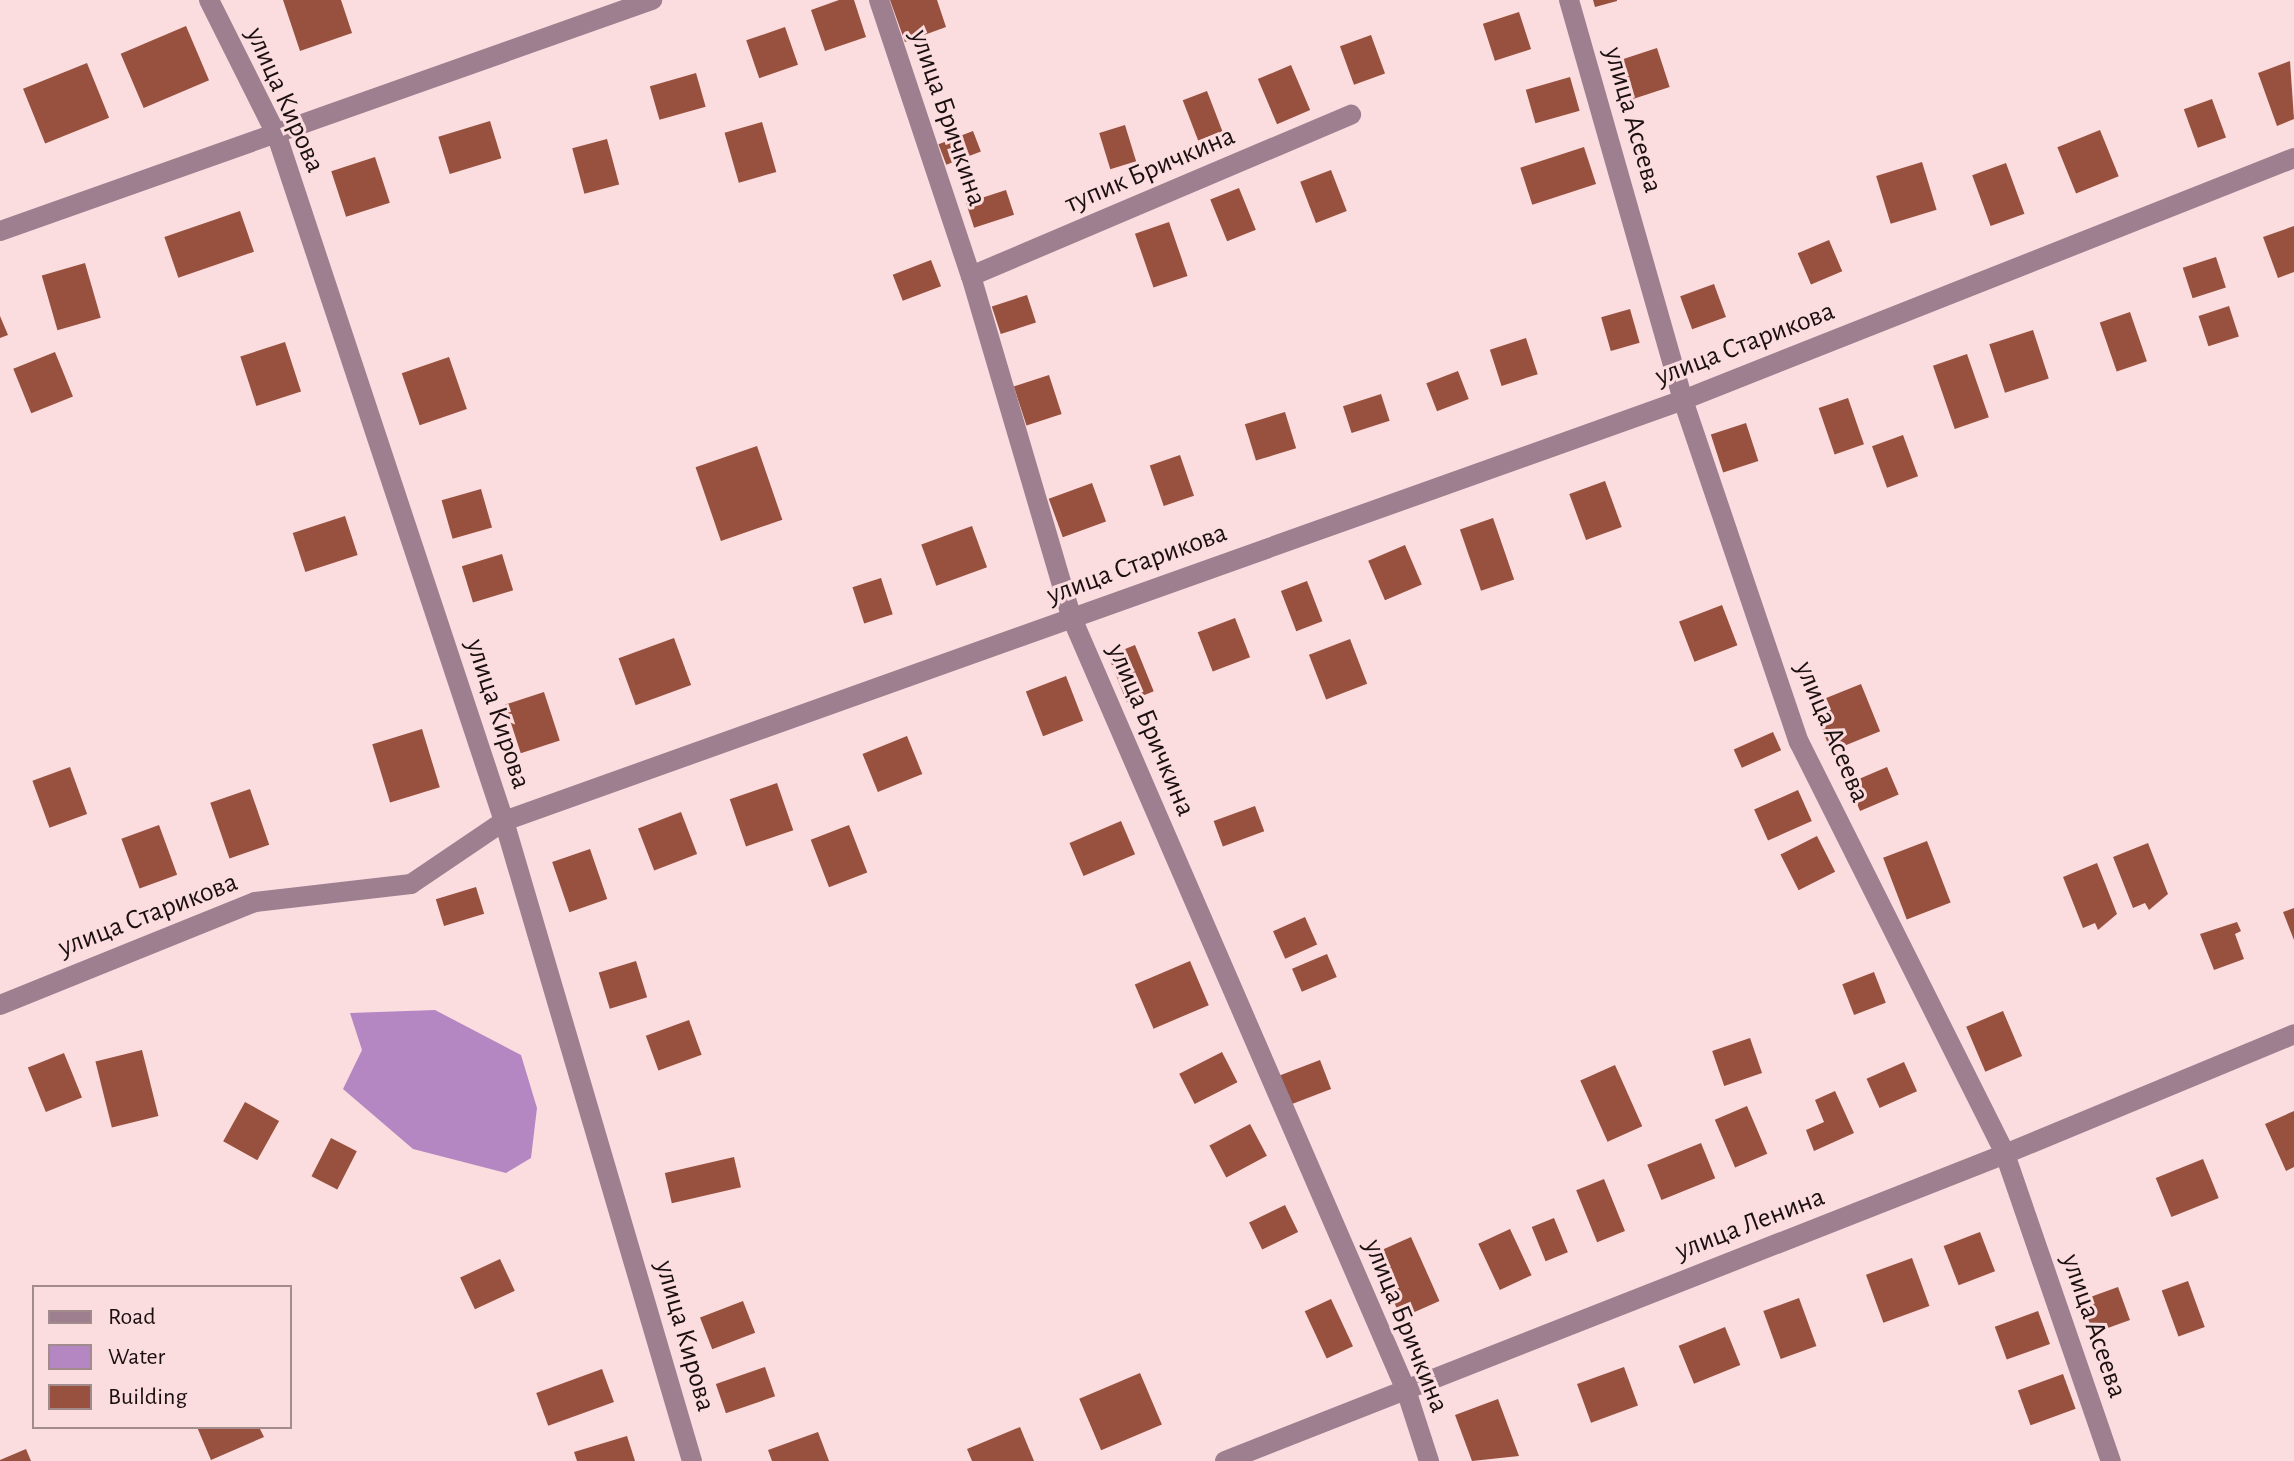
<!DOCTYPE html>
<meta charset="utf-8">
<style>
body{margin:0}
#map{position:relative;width:2294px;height:1461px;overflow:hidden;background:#fbdde0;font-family:"Alegreya Sans",sans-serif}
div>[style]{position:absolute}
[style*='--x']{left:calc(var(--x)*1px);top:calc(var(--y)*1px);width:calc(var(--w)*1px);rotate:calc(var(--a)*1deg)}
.water>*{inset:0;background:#b587c2}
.building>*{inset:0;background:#97513e;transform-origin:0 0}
.minor>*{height:20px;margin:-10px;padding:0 10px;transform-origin:10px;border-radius:10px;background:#9e7f90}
span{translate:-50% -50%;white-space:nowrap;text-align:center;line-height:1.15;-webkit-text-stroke:6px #fbdde0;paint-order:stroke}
.street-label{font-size:28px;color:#1b0f10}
.legend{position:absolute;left:32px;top:1285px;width:260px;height:144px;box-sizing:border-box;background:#fbdde0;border:2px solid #a18b8d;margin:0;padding:10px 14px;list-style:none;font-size:24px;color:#1b0f10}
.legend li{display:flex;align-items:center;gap:16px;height:40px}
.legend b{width:40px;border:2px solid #a18b8d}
</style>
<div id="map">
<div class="water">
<i style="clip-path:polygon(435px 1010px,521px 1055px,537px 1108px,531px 1158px,506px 1173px,413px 1149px,343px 1089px,362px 1050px,350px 1013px)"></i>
</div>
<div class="building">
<i style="clip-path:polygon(283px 0,341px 0,352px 33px,300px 51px)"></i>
<i style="clip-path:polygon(839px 0,854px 0,866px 37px,825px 51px,811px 10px)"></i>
<i style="clip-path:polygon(890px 0,937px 0,946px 27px,905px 42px)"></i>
<i style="clip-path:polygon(1593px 0,1617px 0,1617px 1px,1595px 7px)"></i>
<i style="left:1519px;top:12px;width:39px;height:38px;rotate:72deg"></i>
<i style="left:186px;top:26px;width:59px;height:71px;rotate:67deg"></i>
<i style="left:785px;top:27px;width:40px;height:41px;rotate:71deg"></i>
<i style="left:1371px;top:35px;width:41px;height:33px;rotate:70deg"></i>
<i style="left:1657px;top:48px;width:41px;height:49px;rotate:72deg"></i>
<i style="clip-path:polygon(2290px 61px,2294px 119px,2277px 126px,2258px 73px)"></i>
<i style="left:87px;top:63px;width:59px;height:69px;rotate:68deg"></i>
<i style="left:1291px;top:65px;width:49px;height:36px;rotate:67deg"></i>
<i style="left:696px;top:73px;width:35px;height:48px;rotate:74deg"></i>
<i style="left:1570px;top:77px;width:35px;height:46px;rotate:74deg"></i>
<i style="left:1207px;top:91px;width:43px;height:26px;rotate:69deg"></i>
<i style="left:2212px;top:99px;width:41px;height:30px;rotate:70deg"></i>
<i style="left:490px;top:121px;width:39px;height:54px;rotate:73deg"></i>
<i style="left:762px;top:122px;width:52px;height:39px;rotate:74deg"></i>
<i style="left:1125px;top:125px;width:38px;height:27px;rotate:73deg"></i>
<i style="left:2100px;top:130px;width:50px;height:46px;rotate:68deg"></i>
<i style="left:973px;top:131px;width:22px;height:37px;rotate:69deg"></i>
<i style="left:607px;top:139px;width:47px;height:36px;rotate:75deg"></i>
<i style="left:1584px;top:147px;width:39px;height:67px;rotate:72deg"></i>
<i style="left:375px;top:157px;width:48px;height:46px;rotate:72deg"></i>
<i style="left:1922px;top:162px;width:50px;height:48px;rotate:73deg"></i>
<i style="left:2006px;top:163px;width:54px;height:36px;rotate:70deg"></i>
<i style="left:1331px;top:170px;width:44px;height:33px;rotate:69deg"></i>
<i style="left:1239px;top:188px;width:45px;height:31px;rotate:68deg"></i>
<i style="left:1006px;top:190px;width:26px;height:42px;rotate:72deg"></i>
<i style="left:240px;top:211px;width:43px;height:80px;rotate:71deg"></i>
<i style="left:1169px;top:222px;width:57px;height:36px;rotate:71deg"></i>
<i style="clip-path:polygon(2294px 226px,2294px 272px,2278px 278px,2263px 237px)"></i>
<i style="left:1829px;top:240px;width:34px;height:34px;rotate:67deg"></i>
<i style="left:2216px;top:257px;width:32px;height:35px;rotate:72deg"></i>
<i style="left:931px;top:260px;width:28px;height:41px;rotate:69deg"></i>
<i style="left:85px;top:263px;width:57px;height:45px;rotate:74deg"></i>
<i style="left:1714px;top:284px;width:35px;height:36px;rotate:70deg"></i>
<i style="left:1027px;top:295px;width:29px;height:37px;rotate:72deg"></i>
<i style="left:2229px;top:306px;width:32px;height:32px;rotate:72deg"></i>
<i style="left:1630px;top:309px;width:35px;height:30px;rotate:74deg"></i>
<i style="left:2130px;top:312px;width:52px;height:32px;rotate:71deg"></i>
<i style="clip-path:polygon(0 316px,8px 335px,0 338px)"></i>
<i style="left:2033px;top:330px;width:51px;height:46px;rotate:72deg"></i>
<i style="left:1526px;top:338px;width:38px;height:38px;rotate:72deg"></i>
<i style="left:285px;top:342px;width:52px;height:47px;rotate:72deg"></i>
<i style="left:55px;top:352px;width:48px;height:45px;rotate:68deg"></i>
<i style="left:1967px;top:354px;width:67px;height:36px;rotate:71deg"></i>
<i style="left:449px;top:357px;width:55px;height:50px;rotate:71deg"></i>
<i style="left:1458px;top:371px;width:30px;height:34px;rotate:69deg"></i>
<i style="left:1049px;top:375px;width:41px;height:37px;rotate:72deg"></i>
<i style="left:1381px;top:394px;width:28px;height:40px;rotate:72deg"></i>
<i style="left:1848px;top:398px;width:49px;height:31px;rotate:71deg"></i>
<i style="left:1285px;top:412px;width:38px;height:42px;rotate:73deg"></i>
<i style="left:1746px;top:423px;width:40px;height:37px;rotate:72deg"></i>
<i style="left:1903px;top:435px;width:44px;height:33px;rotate:70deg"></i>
<i style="left:757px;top:446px;width:78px;height:65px;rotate:71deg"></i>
<i style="left:1180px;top:455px;width:43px;height:32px;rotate:71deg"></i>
<i style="left:1605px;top:481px;width:49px;height:38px;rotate:70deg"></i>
<i style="left:1092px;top:483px;width:41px;height:46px;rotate:70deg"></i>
<i style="left:481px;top:489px;width:40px;height:41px;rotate:74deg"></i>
<i style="left:345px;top:516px;width:41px;height:55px;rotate:72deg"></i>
<i style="left:1493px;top:518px;width:65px;height:35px;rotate:71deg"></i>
<i style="left:972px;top:526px;width:44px;height:54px;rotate:70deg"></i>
<i style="left:1405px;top:545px;width:43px;height:40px;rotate:67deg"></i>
<i style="left:502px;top:554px;width:38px;height:42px;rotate:73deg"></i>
<i style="left:881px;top:578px;width:38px;height:30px;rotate:72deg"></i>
<i style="left:1307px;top:581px;width:43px;height:28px;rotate:69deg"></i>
<i style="left:1722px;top:605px;width:43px;height:46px;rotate:69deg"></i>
<i style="left:1235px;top:618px;width:42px;height:40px;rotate:69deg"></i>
<i style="left:674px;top:638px;width:50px;height:59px;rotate:70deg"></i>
<i style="left:1350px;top:639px;width:48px;height:44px;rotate:69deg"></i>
<i style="left:1135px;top:645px;width:50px;height:29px;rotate:68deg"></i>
<i style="left:1066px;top:676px;width:48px;height:43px;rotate:69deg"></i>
<i style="left:1861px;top:684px;width:51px;height:53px;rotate:68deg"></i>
<i style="left:544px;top:692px;width:51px;height:41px;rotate:72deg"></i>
<i style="left:422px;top:729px;width:61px;height:52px;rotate:73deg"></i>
<i style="left:1773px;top:732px;width:20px;height:43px;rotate:66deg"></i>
<i style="left:907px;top:736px;width:41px;height:48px;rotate:68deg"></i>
<i style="left:70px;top:767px;width:50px;height:40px;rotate:70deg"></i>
<i style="left:1887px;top:767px;width:30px;height:42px;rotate:67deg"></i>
<i style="left:777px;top:783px;width:50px;height:50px;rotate:71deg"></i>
<i style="left:250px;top:789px;width:59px;height:42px;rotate:71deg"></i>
<i style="left:1798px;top:790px;width:34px;height:48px;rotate:66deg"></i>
<i style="left:1255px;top:806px;width:27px;height:44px;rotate:70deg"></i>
<i style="left:681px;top:812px;width:45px;height:46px;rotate:69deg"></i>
<i style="left:1121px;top:821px;width:36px;height:56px;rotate:67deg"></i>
<i style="left:159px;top:825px;width:53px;height:40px;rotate:70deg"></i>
<i style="left:849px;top:825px;width:51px;height:41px;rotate:69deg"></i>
<i style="left:1817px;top:836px;width:40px;height:41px;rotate:63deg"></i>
<i style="left:1927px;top:841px;width:66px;height:47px;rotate:69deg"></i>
<i style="clip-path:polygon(2148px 843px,2168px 894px,2149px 910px,2145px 903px,2133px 908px,2113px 857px)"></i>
<i style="left:590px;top:849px;width:53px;height:40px;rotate:71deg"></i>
<i style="clip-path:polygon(2097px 863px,2117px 914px,2098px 930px,2095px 923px,2083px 928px,2063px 877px)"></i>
<i style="left:476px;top:887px;width:28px;height:42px;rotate:73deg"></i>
<i style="clip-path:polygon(2294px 908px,2294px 940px,2283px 912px)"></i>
<i style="left:1305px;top:917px;width:30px;height:35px;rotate:66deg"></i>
<i style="clip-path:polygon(2237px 922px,2241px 931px,2235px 934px,2244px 959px,2214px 970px,2200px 934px)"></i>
<i style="left:1327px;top:954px;width:25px;height:38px;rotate:67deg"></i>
<i style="left:636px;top:961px;width:38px;height:39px;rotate:73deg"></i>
<i style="left:1190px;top:961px;width:48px;height:60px;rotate:67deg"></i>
<i style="left:1874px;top:972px;width:33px;height:34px;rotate:69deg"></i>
<i style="left:2003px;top:1011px;width:49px;height:40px;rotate:67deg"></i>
<i style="left:689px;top:1020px;width:37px;height:46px;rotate:70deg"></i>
<i style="left:1750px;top:1038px;width:37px;height:40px;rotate:71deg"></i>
<i style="left:142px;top:1050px;width:68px;height:48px;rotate:76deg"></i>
<i style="left:1222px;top:1052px;width:34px;height:48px;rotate:63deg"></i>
<i style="left:64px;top:1053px;width:48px;height:39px;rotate:68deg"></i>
<i style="left:1320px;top:1060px;width:31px;height:44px;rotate:69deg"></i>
<i style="left:1904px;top:1062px;width:32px;height:41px;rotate:66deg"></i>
<i style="left:1615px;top:1065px;width:67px;height:38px;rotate:66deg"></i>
<i style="clip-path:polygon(1835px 1091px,1854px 1133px,1814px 1151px,1806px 1130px,1824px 1122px,1815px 1100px)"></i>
<i style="left:245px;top:1102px;width:39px;height:45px;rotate:29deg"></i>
<i style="left:1747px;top:1106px;width:52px;height:35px;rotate:67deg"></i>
<i style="clip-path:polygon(2294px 1111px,2294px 1167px,2286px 1171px,2265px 1124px)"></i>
<i style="left:1250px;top:1124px;width:36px;height:46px;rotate:62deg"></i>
<i style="left:331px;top:1138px;width:29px;height:43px;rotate:27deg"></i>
<i style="left:1701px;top:1143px;width:38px;height:58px;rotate:68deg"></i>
<i style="left:734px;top:1157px;width:31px;height:71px;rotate:77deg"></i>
<i style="left:2203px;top:1159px;width:42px;height:51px;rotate:68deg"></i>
<i style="left:1604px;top:1179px;width:56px;height:30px;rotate:68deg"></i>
<i style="left:1285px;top:1205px;width:30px;height:40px;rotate:64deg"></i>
<i style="left:1554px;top:1218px;width:37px;height:24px;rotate:68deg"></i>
<i style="left:1510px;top:1229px;width:51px;height:35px;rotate:65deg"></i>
<i style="left:1980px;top:1232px;width:42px;height:39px;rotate:69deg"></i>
<i style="left:1411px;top:1237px;width:70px;height:42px;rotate:66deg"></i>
<i style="left:1912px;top:1258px;width:51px;height:49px;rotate:70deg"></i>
<i style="left:500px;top:1259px;width:35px;height:44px;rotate:65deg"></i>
<i style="left:2188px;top:1281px;width:49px;height:28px;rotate:70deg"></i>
<i style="left:2118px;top:1287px;width:35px;height:39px;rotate:70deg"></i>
<i style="left:1799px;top:1298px;width:51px;height:38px;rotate:70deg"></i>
<i style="left:1331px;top:1299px;width:52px;height:29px;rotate:65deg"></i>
<i style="left:743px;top:1301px;width:34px;height:46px;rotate:69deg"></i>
<i style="left:2038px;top:1311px;width:35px;height:46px;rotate:70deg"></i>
<i style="left:1725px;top:1327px;width:41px;height:50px;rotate:68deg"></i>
<i style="left:765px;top:1367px;width:31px;height:52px;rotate:71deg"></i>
<i style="left:1624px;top:1367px;width:41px;height:50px;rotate:70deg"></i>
<i style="left:602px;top:1369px;width:35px;height:70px;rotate:70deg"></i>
<i style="left:1140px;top:1373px;width:56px;height:66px;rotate:67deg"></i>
<i style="left:2063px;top:1374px;width:37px;height:48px;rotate:70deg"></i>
<i style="clip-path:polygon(1498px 1399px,1519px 1456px,1472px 1461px,1455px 1415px)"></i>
<i style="clip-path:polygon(197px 1427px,259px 1427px,264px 1437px,211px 1460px)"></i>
<i style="clip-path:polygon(1020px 1427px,1034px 1461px,972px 1461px,967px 1449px)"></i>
<i style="clip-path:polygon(818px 1432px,829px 1461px,772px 1461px,768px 1450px)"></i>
<i style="clip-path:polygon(627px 1436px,635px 1461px,577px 1461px,574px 1452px)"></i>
<i style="clip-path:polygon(26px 1449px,31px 1461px,0 1461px,0 1460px)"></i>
</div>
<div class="minor">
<i style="--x:209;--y:0;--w:152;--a:63.4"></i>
<i style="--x:277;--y:136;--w:722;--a:71.67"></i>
<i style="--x:504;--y:821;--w:667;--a:73.63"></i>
<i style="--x:879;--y:0;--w:291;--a:71.6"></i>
<i style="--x:971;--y:276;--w:354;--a:73.6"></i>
<i style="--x:1071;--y:616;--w:843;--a:66.6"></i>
<i style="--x:1406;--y:1390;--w:75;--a:72.1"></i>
<i style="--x:1569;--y:0;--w:416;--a:74.1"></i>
<i style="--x:1683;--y:400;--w:361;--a:71.3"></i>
<i style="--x:1799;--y:742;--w:461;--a:63.4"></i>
<i style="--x:2005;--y:1154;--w:325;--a:71"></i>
<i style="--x:0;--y:231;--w:692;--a:-19.51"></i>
<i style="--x:971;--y:276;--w:413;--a:-23"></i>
<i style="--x:0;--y:1005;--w:275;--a:-22"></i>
<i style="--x:255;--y:902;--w:157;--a:-6.6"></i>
<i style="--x:411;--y:884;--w:112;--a:-34.1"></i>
<i style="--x:504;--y:821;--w:1252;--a:-19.65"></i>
<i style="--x:1683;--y:400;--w:657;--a:-21.61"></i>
<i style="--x:1225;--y:1461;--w:838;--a:-21.48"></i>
<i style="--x:2005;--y:1154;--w:313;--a:-22.5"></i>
</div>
<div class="street-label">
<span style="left:285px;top:100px;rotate:66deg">улица Кирова</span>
<span style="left:948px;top:118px;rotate:71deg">улица Бричкина</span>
<span style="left:1633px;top:120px;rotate:74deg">улица Асеева</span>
<span style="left:1150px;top:170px;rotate:-23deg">тупик Бричкина</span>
<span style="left:1745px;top:344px;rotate:-21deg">улица Старикова</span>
<span style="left:1137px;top:564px;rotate:-20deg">улица Старикова</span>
<span style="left:498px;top:714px;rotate:72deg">улица Кирова</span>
<span style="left:1151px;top:730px;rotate:67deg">улица Бричкина</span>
<span style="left:1832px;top:732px;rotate:67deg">улица Асеева</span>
<span style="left:148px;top:915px;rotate:-21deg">улица Старикова</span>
<span style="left:1750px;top:1224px;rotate:-21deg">улица Ленина</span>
<span style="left:1406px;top:1326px;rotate:68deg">улица Бричкина</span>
<span style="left:2094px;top:1326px;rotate:71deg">улица Асеева</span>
<span style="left:685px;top:1336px;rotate:74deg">улица Кирова</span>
</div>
<ul class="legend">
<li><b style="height:10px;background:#9e7f90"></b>Road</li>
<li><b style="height:22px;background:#b587c2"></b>Water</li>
<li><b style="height:22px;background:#97513e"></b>Building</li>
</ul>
</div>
